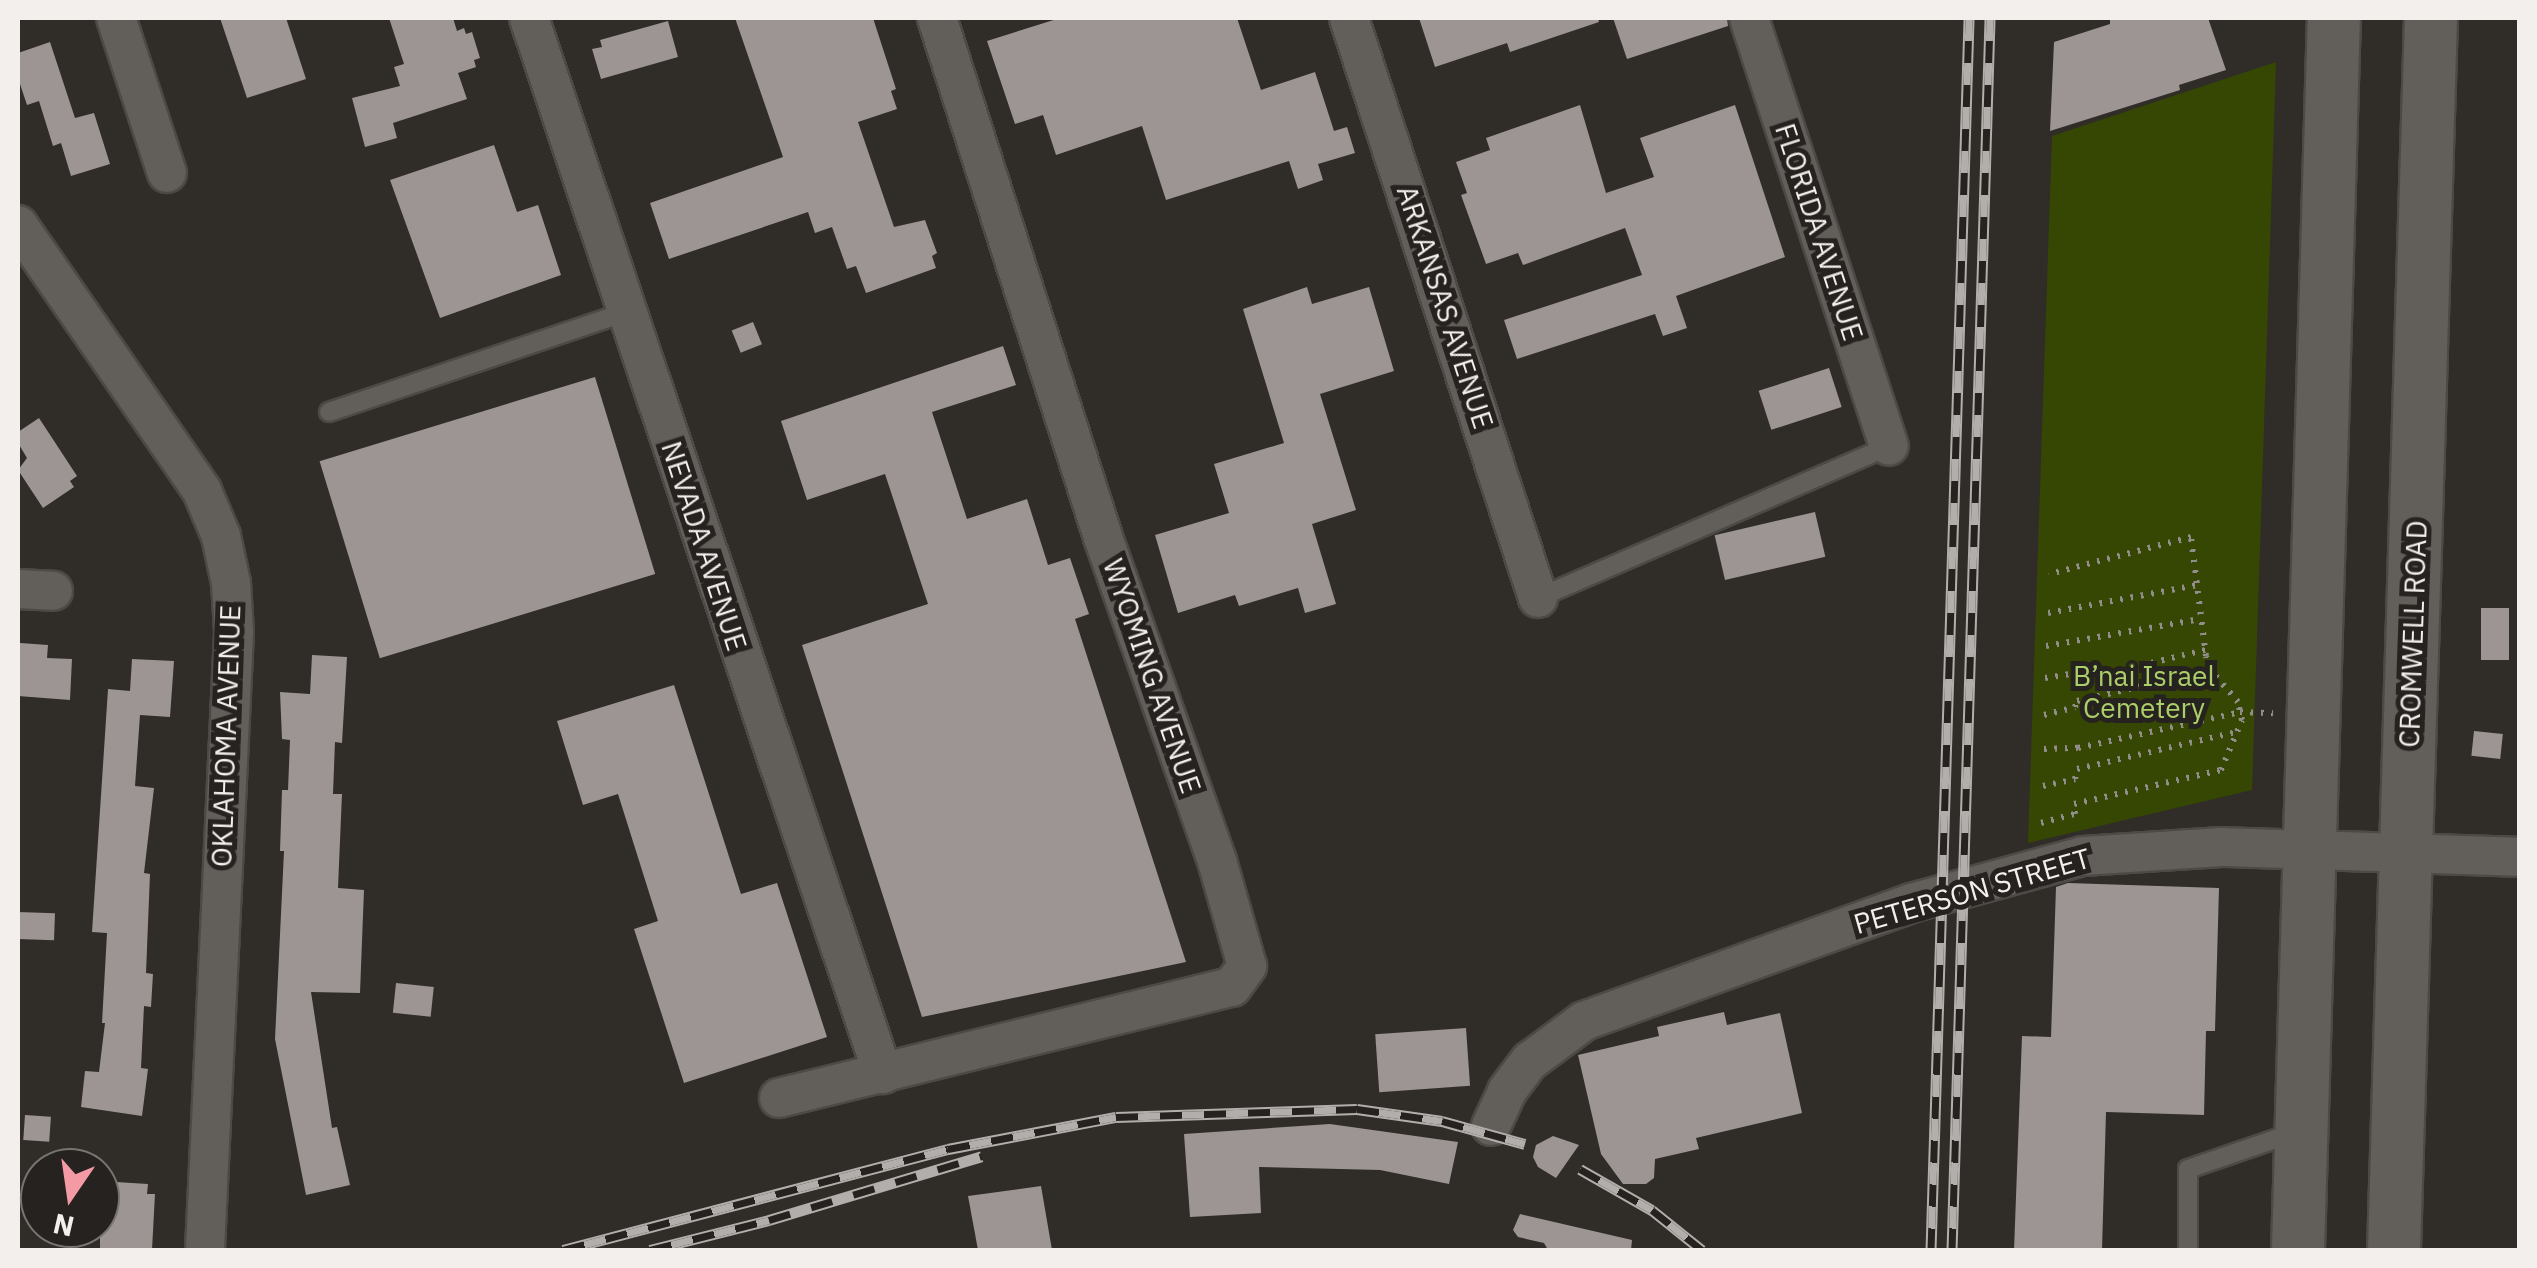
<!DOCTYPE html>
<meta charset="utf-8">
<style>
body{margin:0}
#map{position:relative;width:2537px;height:1268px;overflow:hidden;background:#302c28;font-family:"IBM Plex Sans",sans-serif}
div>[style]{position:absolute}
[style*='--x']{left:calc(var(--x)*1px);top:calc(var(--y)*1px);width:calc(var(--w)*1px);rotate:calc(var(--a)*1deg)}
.green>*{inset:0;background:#354703}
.building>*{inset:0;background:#9c9593;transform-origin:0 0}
.path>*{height:6px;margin-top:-3px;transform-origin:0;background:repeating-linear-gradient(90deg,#908d8a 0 2.5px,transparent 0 10.5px)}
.roads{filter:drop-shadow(2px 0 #4c4946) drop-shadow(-2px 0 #4c4946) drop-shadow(0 2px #4c4946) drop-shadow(0 -2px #4c4946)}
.lane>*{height:18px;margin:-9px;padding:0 9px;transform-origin:9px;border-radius:9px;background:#625e5a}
.street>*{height:38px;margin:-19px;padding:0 19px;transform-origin:19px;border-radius:19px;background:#625e5a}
.secondary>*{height:52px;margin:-26px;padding:0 26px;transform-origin:26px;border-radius:26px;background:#625e5a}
.rail>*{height:11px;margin-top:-5.5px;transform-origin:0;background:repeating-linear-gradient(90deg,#26221f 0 22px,#b2aeac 0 44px);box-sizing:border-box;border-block:2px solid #b2aeac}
span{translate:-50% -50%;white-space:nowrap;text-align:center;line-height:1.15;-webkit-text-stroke:10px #26221f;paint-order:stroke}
.street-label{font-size:28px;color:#f2efed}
.park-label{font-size:28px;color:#abce68}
.frame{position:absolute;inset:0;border:20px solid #f2efed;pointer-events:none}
.north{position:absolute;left:20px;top:1148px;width:100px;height:100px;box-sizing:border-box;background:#26221f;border:2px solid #787471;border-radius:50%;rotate:193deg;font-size:28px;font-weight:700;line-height:40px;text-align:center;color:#f2efed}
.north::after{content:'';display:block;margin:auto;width:35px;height:45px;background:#f49aa5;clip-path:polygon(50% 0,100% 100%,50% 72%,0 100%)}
</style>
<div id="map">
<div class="green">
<i style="clip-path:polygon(2276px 62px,2252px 790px,2028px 843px,2052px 136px)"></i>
</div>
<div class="building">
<i style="clip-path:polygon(220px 18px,286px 18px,306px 79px,247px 98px)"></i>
<i style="clip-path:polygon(389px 18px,453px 18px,457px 31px,464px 28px,466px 34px,472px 32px,480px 58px,474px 60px,476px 67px,458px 73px,467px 99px,393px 123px,397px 138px,365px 147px,352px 98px,400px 86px,394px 67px,404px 64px)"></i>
<i style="clip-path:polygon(735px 18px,873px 18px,896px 89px,891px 91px,897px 109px,858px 122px,894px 227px,925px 220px,937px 253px,932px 256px,936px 268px,866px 293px,856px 266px,847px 269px,832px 227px,815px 233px,808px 212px,669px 259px,650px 203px,783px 157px)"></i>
<i style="clip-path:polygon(1060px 18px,1237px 18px,1261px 90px,1315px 72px,1334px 131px,1347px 127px,1355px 153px,1318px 164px,1323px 180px,1298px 189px,1289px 161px,1166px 200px,1142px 126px,1056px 155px,1043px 115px,1015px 124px,987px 41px)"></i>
<i style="clip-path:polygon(1419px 18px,1598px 18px,1599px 22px,1510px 52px,1507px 43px,1435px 67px)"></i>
<i style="clip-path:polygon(1613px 18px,1727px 18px,1728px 26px,1627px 59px)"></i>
<i style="clip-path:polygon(2110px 18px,2208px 18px,2226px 70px,2179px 85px,2180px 90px,2050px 131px,2054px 42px,2110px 24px)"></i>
<i style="clip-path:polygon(668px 21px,678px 57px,601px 79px,592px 49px,602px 47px,600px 40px)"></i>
<i style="clip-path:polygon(50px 42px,75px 118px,94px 113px,110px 164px,71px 176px,61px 143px,53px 146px,39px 101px,27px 105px,18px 78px,18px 53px)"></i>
<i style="clip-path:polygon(1580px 105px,1606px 193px,1654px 177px,1640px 138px,1735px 105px,1785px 257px,1676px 296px,1687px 328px,1663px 336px,1655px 314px,1517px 359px,1504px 320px,1642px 275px,1625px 228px,1523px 265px,1518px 253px,1486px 264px,1461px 195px,1467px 193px,1456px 162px,1490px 150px,1486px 138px)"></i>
<i style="clip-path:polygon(494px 145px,517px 212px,538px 205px,561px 275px,440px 318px,390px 180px)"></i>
<i style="clip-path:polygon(1307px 287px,1312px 304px,1369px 287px,1394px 371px,1320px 394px,1356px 510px,1312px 524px,1336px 604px,1305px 613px,1298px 588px,1239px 606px,1235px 595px,1178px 613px,1155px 535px,1229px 513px,1214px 464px,1284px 443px,1243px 309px)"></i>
<i style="left:753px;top:322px;width:24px;height:23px;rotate:68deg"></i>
<i style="clip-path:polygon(1003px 346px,1016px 385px,932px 412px,967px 519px,1027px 499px,1048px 565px,1070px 558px,1089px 614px,1075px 619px,1186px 962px,922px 1017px,802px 645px,928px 604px,885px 474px,807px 500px,781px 421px)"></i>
<i style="left:1829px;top:368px;width:41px;height:74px;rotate:72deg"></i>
<i style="left:595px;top:377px;width:206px;height:288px;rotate:73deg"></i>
<i style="clip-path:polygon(39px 418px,77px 476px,70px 481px,74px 487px,43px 508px,18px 470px,27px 458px,18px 443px,18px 432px)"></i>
<i style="left:1815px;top:512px;width:46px;height:103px;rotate:77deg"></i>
<i style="left:2481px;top:608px;width:28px;height:52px"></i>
<i style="clip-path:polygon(20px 643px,48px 645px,47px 658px,72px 659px,70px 700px,18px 696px)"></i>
<i style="clip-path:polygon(312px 655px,347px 657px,342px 743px,335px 742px,333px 794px,342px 794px,338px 888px,364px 890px,360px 993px,311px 992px,332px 1128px,337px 1127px,350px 1185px,306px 1195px,275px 1039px,284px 851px,280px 851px,282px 790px,288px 790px,290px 740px,282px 739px,280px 692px,310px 694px)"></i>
<i style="clip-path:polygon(132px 659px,174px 661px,170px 717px,140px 715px,135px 786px,154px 788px,144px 873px,150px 874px,146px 973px,153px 974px,151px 1007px,144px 1006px,141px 1068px,148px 1069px,142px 1116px,81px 1107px,85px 1071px,99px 1072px,105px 1023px,102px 1023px,107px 933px,92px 932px,108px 689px,130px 691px)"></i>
<i style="clip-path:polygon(674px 685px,741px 894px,777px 883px,827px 1037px,684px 1083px,634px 929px,658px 921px,618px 794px,583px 805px,557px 721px)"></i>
<i style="left:2474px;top:731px;width:29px;height:25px;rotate:6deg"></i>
<i style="clip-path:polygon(2068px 883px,2219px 888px,2215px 1031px,2206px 1031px,2204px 1115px,2106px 1112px,2102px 1250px,2014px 1250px,2022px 1036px,2051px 1037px,2056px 887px)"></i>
<i style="left:18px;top:912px;width:37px;height:27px;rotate:2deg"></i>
<i style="left:396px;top:983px;width:38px;height:30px;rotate:6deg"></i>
<i style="clip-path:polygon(1724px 1012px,1727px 1025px,1780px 1013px,1802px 1113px,1696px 1138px,1699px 1149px,1655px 1159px,1654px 1178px,1646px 1184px,1623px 1184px,1601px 1154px,1578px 1055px,1659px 1036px,1657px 1027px)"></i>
<i style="left:1466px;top:1028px;width:58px;height:91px;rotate:86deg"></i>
<i style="left:25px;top:1115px;width:26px;height:25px;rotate:4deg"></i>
<i style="clip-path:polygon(1330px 1124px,1458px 1142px,1449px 1184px,1380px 1170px,1259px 1167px,1261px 1213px,1190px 1217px,1184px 1134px)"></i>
<i style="clip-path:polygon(1553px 1136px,1579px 1145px,1556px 1178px,1538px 1167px,1533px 1157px,1536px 1145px)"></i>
<i style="clip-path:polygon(100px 1181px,148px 1184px,147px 1194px,155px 1194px,152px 1250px,100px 1250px)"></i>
<i style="clip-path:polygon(1041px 1186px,1052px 1250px,978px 1250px,968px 1196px)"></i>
<i style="clip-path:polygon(1520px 1214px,1632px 1240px,1631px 1250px,1548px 1250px,1544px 1243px,1518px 1237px,1513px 1230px)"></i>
</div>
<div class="path">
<i style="--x:2048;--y:613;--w:152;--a:-10.6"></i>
<i style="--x:2046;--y:646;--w:157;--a:-9.9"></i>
<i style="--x:2045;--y:678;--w:30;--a:-9"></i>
<i style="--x:2075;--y:673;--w:9;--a:54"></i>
<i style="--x:2080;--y:680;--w:129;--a:-13.5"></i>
<i style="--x:2044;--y:715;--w:32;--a:-14"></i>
<i style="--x:2075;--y:707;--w:6;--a:-72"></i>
<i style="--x:2077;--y:701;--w:138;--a:-13"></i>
<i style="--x:2044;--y:749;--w:34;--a:-2"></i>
<i style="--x:2078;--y:748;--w:166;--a:-12.5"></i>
<i style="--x:2240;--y:712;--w:33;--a:2"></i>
<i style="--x:2043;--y:786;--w:33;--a:-12"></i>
<i style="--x:2075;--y:779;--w:10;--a:-79"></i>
<i style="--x:2077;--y:769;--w:163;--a:-13.1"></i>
<i style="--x:2041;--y:823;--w:35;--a:-15"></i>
<i style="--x:2075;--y:814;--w:10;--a:-96"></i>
<i style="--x:2074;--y:804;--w:151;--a:-13"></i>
<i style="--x:2221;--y:770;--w:54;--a:-67.2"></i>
<i style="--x:2242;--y:720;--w:18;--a:-103"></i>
<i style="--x:2238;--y:702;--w:45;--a:-130.5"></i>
<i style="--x:2209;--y:668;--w:12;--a:-104"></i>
<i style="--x:2206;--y:656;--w:120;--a:-97.2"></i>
<i style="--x:2191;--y:537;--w:147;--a:165.4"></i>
</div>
<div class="roads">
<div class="lane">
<i style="--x:329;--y:412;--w:313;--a:-18.6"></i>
<i style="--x:1538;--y:598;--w:382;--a:-23.4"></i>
<i style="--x:2188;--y:1250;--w:81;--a:-90"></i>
<i style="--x:2188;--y:1169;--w:114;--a:-18.9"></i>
</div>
<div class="street">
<i style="--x:116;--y:18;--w:163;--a:71.8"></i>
<i style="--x:529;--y:18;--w:1114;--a:71.47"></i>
<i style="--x:1349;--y:18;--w:610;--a:71.95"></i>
<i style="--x:1749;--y:18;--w:450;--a:71.9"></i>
<i style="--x:18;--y:225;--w:323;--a:55.3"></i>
<i style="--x:202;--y:491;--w:49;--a:67.1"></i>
<i style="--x:221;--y:536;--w:48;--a:78"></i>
<i style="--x:231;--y:583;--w:49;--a:86.5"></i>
<i style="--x:234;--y:632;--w:619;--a:92.69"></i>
<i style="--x:18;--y:589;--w:35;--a:3"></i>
<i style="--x:779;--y:1098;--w:466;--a:-13.8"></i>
<i style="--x:1232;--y:987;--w:26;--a:-54"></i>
<i style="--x:1247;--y:966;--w:109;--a:-105.9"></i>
<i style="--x:1217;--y:861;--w:343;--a:-109.4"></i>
<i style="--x:1103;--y:537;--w:545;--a:-107.74"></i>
<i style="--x:1491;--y:1126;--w:38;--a:-65"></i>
<i style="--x:1507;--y:1091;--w:38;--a:-53"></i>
<i style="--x:1530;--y:1061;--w:67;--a:-36.5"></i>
<i style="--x:1584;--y:1021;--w:348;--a:-19.8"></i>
<i style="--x:1911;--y:903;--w:178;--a:-15.3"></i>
<i style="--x:2083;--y:856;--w:139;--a:-3.7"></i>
<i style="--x:2222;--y:847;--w:298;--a:1.9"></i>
</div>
<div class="secondary">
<i style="--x:2298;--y:1250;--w:1233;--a:-88.33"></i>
<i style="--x:2394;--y:1250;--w:1233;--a:-88.28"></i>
</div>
</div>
<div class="rail">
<i style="--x:1580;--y:1169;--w:83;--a:29.7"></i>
<i style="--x:1652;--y:1210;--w:64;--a:38.7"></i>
<i style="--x:563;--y:1250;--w:398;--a:-14.7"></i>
<i style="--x:948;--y:1149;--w:171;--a:-10.8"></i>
<i style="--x:1116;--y:1117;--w:241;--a:-1.9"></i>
<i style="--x:1357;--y:1109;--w:86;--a:8"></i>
<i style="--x:1442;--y:1121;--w:86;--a:15.5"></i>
<i style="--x:650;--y:1250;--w:123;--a:-14.1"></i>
<i style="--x:769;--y:1220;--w:222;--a:-16.7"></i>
<i style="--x:1931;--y:1250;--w:1233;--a:-88.23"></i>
<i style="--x:1952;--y:1250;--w:1233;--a:-88.23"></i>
</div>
<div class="street-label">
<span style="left:1819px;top:232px;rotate:72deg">FLORIDA AVENUE</span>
<span style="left:1445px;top:307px;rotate:72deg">ARKANSAS AVENUE</span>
<span style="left:704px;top:546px;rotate:72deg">NEVADA AVENUE</span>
<span style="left:2413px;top:634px;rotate:-88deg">CROMWELL ROAD</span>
<span style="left:1152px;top:676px;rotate:71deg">WYOMING AVENUE</span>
<span style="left:226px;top:736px;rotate:-88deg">OKLAHOMA AVENUE</span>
<span style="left:1972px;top:891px;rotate:-16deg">PETERSON STREET</span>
</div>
<div class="park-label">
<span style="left:2144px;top:692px">B’nai Israel<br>Cemetery</span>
</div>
<div class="frame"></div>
<div class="north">N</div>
</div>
